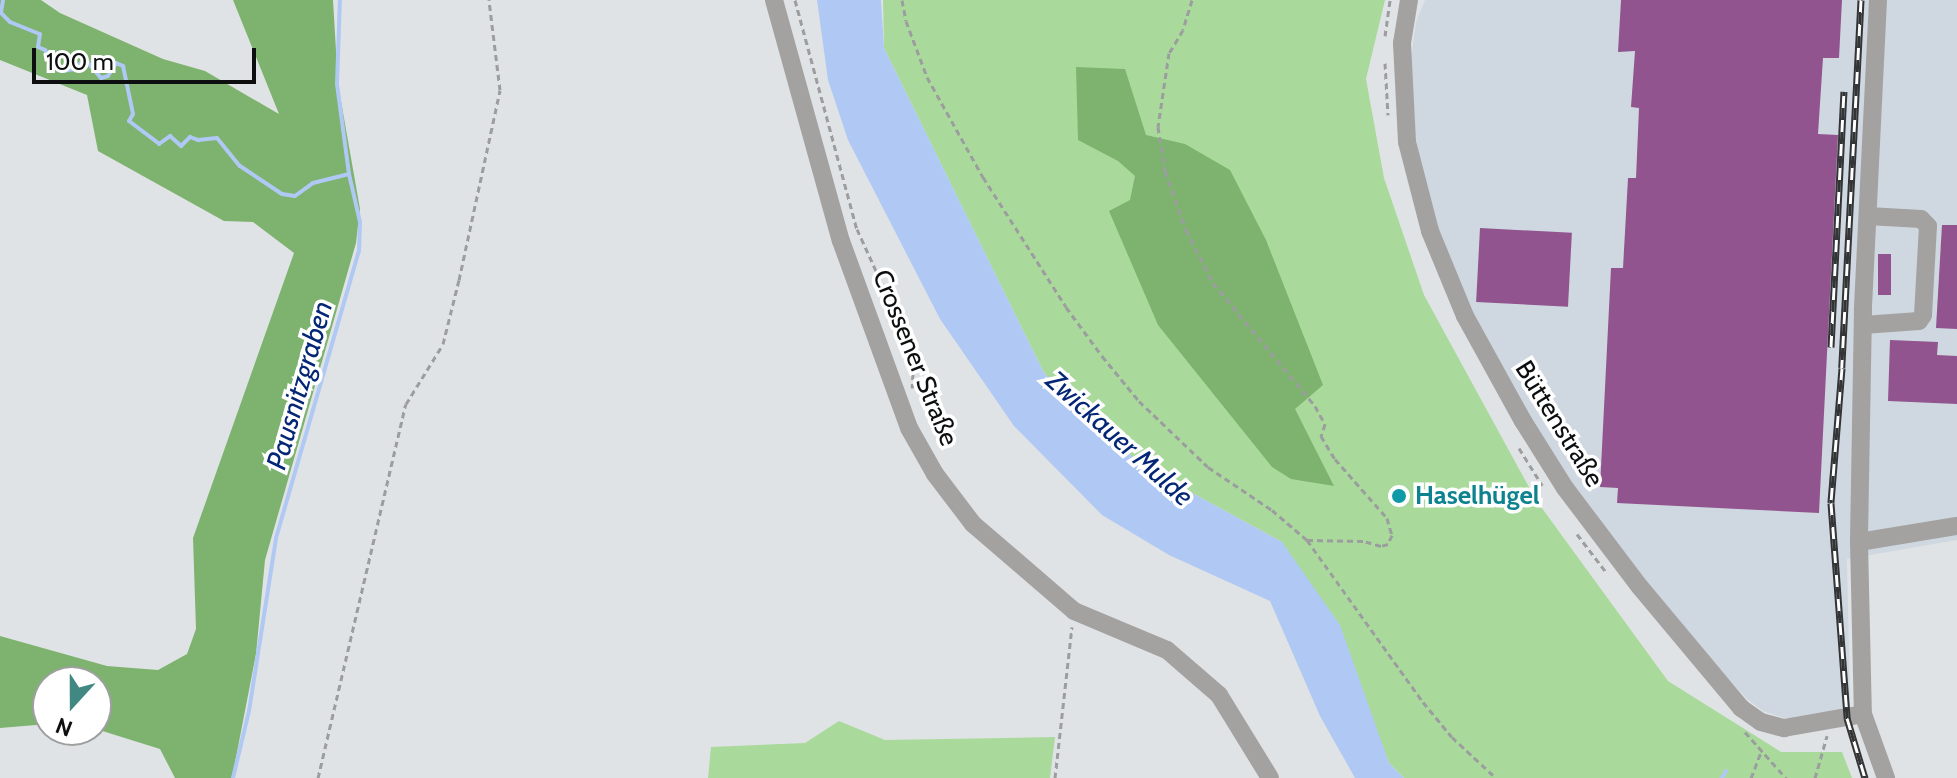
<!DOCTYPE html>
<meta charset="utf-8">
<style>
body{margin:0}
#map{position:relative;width:1957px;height:778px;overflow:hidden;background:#e0e3e5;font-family:Cabin,sans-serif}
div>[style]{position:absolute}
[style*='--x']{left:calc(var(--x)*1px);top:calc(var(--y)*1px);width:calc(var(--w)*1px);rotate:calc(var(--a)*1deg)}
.built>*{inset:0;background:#cfd8e0}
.green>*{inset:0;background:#a9da9b}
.forest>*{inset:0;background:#7db36e}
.water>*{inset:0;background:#b0c8f4}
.stream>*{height:4px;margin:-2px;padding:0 2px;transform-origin:2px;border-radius:2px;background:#b0c8f4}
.building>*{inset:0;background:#91548e;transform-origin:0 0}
.path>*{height:3px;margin-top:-1.5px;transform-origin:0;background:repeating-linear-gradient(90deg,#9b9d9f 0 6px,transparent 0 10px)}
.minor>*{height:18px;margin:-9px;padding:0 9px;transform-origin:9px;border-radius:9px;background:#a3a2a1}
.rail>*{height:7px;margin-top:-3.5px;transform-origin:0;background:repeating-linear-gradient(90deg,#fff 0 12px,#333435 0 24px);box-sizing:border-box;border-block:2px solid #333435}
.dots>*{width:22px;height:22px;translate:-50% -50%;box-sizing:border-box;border:4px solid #fff;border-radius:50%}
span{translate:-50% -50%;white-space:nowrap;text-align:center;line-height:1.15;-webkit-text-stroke:7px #fff;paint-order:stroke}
.street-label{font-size:26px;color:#0d0e0f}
.culture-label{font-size:26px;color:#0d838f;font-weight:700}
.left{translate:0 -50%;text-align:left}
.water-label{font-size:28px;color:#042676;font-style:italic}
.north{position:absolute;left:32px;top:666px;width:80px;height:80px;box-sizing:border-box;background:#fff;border:2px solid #9e9f9f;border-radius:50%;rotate:201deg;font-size:22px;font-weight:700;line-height:32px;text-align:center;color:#0d0e0f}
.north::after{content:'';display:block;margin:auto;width:28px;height:36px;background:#418883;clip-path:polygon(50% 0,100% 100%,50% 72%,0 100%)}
.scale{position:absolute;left:32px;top:48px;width:224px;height:36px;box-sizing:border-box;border:4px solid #0d0e0f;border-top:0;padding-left:10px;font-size:24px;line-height:28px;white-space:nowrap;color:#0d0e0f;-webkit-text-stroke:6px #fff;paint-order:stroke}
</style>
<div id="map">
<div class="built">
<i style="clip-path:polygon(1425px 0,1957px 0,1957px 540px,1847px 559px,1850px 698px,1840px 710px,1787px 719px,1763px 711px,1747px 699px,1652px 595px,1559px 467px,1469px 308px,1428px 202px,1415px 135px,1411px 59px,1416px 22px)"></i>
</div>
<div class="green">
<i style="clip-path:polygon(883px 0,1385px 0,1366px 79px,1384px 178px,1424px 295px,1536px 500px,1668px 681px,1781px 752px,1842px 752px,1852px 778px,1404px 778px,1389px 763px,1363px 697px,1282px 542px,1141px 465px,1044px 373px,884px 48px)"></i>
<i style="clip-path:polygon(839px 721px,885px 740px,1055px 737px,1050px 778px,708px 778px,711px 747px,805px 743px)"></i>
</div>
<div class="forest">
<i style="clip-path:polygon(0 0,41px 0,60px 13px,163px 59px,205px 71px,279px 114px,233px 0,333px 0,338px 84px,360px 209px,356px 243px,265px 560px,256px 654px,232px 778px,175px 778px,160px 749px,96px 729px,96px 682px,48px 682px,48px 724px,0 728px,0 636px,107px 666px,158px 670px,187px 654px,196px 629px,193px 538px,294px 253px,253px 222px,224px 221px,98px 151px,87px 95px,0 60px)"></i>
<i style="clip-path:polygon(1076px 67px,1125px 69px,1146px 135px,1185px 144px,1230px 170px,1266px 240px,1323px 385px,1295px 409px,1334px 486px,1291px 479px,1272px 467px,1158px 325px,1109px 211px,1130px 200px,1135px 176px,1118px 161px,1078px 140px)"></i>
</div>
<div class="water">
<i style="clip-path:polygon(817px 0,881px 0,884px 48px,1044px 373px,1141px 465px,1282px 542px,1340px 625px,1389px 763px,1404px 778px,1355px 778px,1320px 716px,1270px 601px,1169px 555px,1102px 515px,1014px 426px,940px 319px,848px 140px,828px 80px)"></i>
</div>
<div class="stream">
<i style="--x:3;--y:0;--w:13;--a:99"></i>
<i style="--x:1;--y:13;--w:13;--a:45"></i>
<i style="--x:10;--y:22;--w:32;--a:22"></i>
<i style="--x:40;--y:34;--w:13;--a:99"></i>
<i style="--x:38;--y:47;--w:8;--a:23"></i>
<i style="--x:45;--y:50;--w:17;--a:66"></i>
<i style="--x:52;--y:66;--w:12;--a:24"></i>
<i style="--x:63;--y:71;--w:11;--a:-10"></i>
<i style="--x:74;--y:69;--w:15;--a:-42"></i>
<i style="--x:85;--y:59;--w:25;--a:50"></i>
<i style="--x:101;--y:78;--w:7;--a:-16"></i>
<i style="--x:108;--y:76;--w:15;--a:-58"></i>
<i style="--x:116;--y:63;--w:8;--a:23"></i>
<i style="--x:123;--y:66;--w:49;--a:78.2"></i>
<i style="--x:133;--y:114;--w:8;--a:120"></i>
<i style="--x:129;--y:121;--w:38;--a:37"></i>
<i style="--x:159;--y:144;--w:14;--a:-36"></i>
<i style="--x:170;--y:136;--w:15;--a:42"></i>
<i style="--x:181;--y:146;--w:13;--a:-45"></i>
<i style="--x:190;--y:137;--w:9;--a:21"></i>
<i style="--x:198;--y:140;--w:19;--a:-6"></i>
<i style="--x:217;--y:138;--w:36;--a:51"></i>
<i style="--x:240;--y:166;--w:50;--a:33.7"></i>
<i style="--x:282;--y:194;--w:13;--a:9"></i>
<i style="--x:295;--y:196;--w:22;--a:-36"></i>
<i style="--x:313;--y:183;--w:37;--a:-14"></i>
<i style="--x:233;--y:778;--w:69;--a:-76.6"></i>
<i style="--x:249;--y:711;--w:175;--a:-81.1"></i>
<i style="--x:276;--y:538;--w:299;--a:-73.9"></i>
<i style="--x:359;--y:251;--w:29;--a:-88"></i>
<i style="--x:360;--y:222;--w:49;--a:-102.9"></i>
<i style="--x:349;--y:174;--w:91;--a:-97.6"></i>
<i style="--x:337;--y:84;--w:84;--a:-88"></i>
<i style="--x:1722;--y:778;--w:8;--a:-60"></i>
</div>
<div class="building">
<i style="clip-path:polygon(1621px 0,1842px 0,1839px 58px,1823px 58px,1818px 134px,1838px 135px,1819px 513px,1617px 503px,1618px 488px,1600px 487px,1611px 268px,1623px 268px,1628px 178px,1636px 178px,1639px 108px,1631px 107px,1635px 51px,1618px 52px)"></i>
<i style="clip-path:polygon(1942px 225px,1957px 225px,1957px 329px,1936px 328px)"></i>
<i style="left:1480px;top:228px;width:92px;height:74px;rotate:3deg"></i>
<i style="left:1878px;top:254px;width:13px;height:41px"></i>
<i style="clip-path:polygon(1890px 340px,1938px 342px,1937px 355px,1957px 356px,1957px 404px,1888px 401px)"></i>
</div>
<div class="path">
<i style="--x:795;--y:0;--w:237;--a:74.9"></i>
<i style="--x:857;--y:229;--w:137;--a:65.5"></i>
<i style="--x:914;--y:354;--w:34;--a:93"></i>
<i style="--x:902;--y:0;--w:21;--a:79"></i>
<i style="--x:906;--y:21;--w:60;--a:69.4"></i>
<i style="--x:927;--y:77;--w:115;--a:60.8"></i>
<i style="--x:983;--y:177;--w:154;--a:57.4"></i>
<i style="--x:1066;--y:307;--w:61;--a:53.7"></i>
<i style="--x:1102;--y:356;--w:58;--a:50.6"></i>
<i style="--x:1139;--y:401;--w:95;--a:43.7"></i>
<i style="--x:1208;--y:467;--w:77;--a:33.9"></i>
<i style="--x:1272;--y:510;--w:46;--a:40.6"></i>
<i style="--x:1307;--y:540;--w:199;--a:54.4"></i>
<i style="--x:1423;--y:702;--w:45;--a:50.4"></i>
<i style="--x:1452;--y:737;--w:60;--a:43"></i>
<i style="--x:1192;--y:0;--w:31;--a:107"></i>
<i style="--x:1183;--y:30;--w:27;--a:121"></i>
<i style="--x:1169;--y:53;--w:75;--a:98.5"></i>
<i style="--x:1158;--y:127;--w:45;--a:81"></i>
<i style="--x:1165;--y:171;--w:63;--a:70.4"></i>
<i style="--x:1186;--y:230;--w:59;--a:63"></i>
<i style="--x:1213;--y:283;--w:160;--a:50.3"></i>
<i style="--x:1315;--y:406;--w:21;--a:61"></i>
<i style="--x:1325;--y:424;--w:13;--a:108"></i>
<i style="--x:1321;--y:436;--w:27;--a:59"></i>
<i style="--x:1335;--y:459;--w:79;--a:48.6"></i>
<i style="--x:1387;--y:518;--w:18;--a:74"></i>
<i style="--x:1392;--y:535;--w:10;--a:114"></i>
<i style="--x:1388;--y:544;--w:7;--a:164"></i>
<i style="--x:1381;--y:546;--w:19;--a:-164"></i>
<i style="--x:1363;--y:541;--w:56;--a:-179"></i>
<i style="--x:1385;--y:36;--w:36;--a:-82"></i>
<i style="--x:1385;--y:63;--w:52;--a:86.7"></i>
<i style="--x:1519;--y:448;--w:44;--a:58.1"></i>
<i style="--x:1577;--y:534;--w:48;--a:52.7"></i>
<i style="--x:1745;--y:732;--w:62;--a:48.3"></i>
<i style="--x:318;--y:778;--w:384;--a:-76.8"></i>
<i style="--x:406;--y:404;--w:70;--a:-58.3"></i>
<i style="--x:443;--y:344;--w:66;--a:-76"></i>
<i style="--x:459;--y:280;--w:194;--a:-77.8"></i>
<i style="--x:500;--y:90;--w:91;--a:-97"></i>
<i style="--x:1055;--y:778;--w:152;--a:-83.6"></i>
<i style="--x:1751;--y:778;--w:30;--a:-69"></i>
<i style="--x:1815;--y:778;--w:44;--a:-74.1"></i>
</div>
<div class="minor">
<i style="--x:774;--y:0;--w:250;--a:74.5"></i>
<i style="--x:841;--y:241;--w:199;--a:70"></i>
<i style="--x:909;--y:428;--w:53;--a:60.5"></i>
<i style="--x:935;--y:474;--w:63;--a:52.8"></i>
<i style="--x:973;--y:524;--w:133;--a:40.7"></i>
<i style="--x:1074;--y:611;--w:101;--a:22.8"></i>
<i style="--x:1167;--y:650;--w:69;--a:40.9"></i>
<i style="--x:1219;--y:695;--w:97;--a:58.4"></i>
<i style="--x:1409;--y:0;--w:44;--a:99.2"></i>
<i style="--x:1402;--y:43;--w:99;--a:87.1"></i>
<i style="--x:1407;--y:142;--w:92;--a:75.5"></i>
<i style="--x:1430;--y:231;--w:92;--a:67.6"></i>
<i style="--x:1465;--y:316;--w:120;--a:61.1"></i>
<i style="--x:1523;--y:421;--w:79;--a:57.9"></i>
<i style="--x:1565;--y:488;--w:124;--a:52.9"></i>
<i style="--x:1640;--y:587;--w:158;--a:50.1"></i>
<i style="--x:1741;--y:708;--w:24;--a:35"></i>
<i style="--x:1761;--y:722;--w:24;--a:15"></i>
<i style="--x:1784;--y:728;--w:80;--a:-10"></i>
<i style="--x:1878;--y:0;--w:310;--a:92.8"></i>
<i style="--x:1863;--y:310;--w:232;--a:91"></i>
<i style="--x:1859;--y:542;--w:172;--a:88.7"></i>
<i style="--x:1863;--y:714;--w:68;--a:70.2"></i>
<i style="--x:1863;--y:325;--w:56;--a:-4.1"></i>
<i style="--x:1919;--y:321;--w:7;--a:-56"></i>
<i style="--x:1923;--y:315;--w:89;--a:-86.8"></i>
<i style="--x:1928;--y:226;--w:10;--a:-135"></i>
<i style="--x:1921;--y:219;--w:53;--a:-176.8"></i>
<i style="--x:1859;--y:542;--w:99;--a:-9.3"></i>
</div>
<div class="rail">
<i style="--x:1861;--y:0;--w:368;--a:93"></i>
<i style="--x:1842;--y:368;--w:135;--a:94.7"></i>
<i style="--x:1831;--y:503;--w:216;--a:85.7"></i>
<i style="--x:1847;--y:718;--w:63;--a:73.3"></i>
<i style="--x:1831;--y:347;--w:256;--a:-87.1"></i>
</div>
<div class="dots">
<i style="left:1399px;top:496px;background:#0f9aa8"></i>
</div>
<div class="street-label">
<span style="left:915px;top:358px;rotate:68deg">Crossener Straße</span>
<span style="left:1559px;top:424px;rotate:58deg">Büttenstraße</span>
</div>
<div class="culture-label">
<span class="left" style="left:1415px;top:496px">Haselhügel</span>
</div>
<div class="water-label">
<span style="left:299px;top:385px;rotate:-74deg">Pausnitzgraben</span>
<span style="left:1120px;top:438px;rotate:42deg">Zwickauer Mulde</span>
</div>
<div class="north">N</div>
<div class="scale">100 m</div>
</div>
